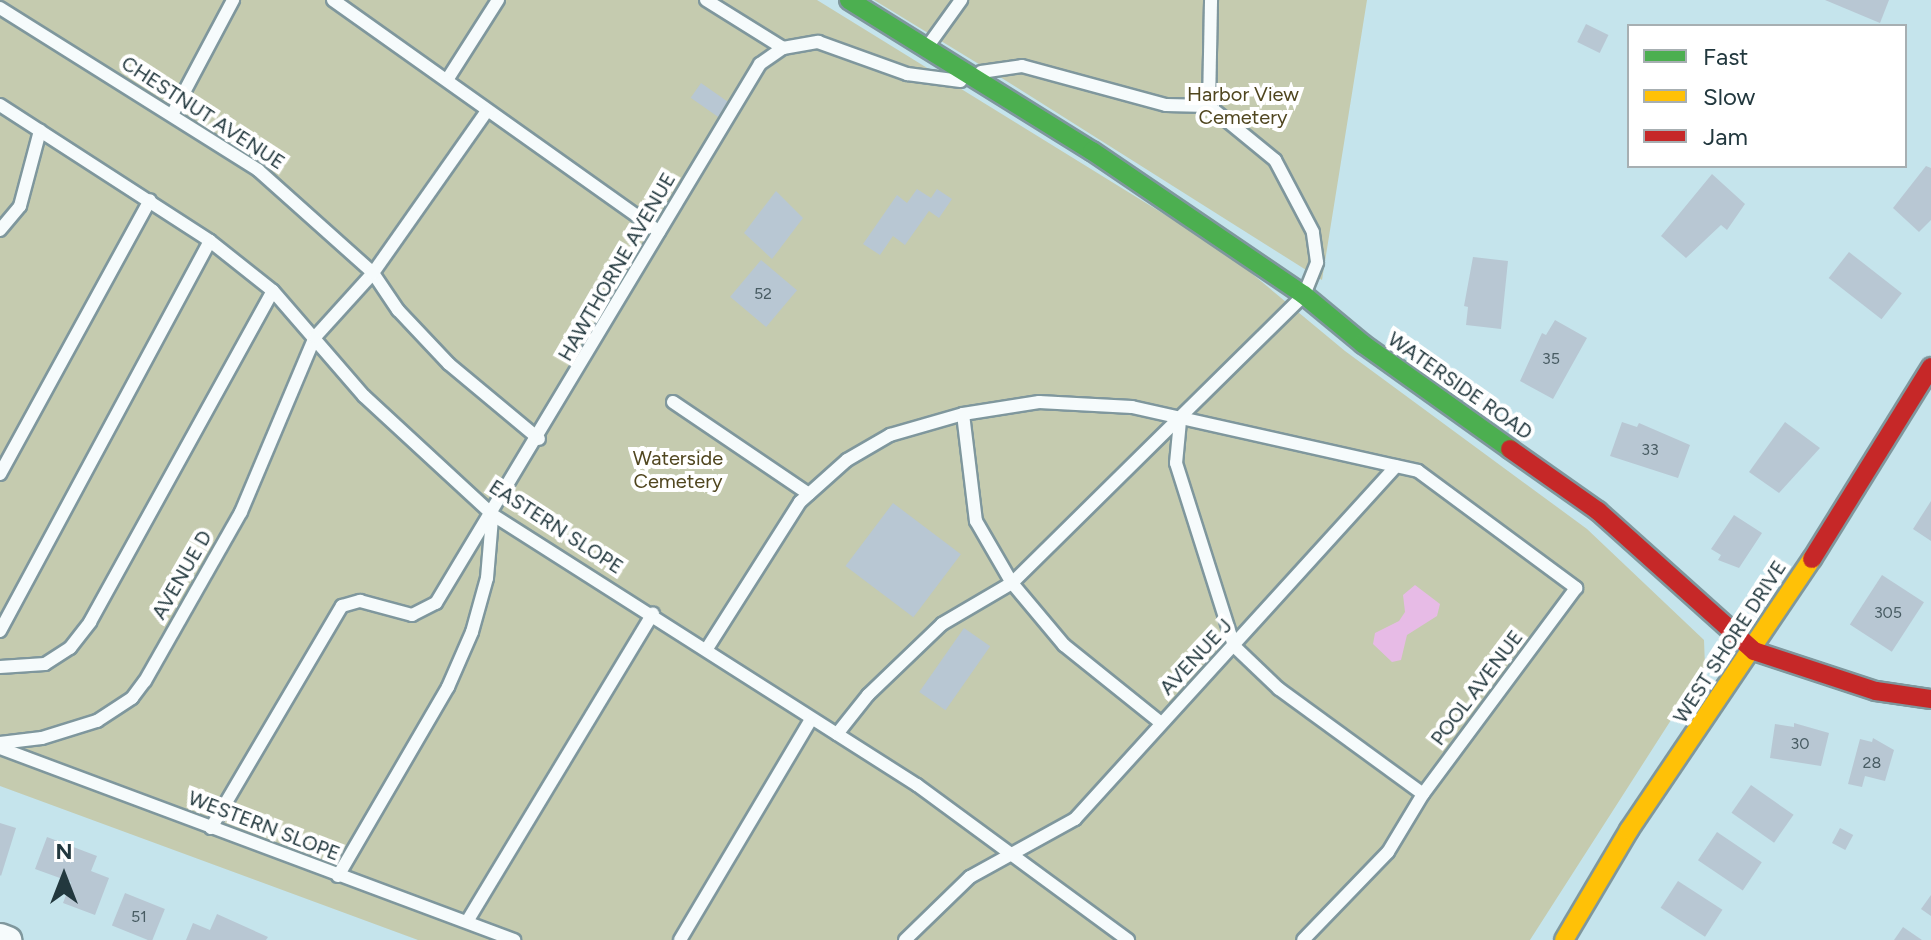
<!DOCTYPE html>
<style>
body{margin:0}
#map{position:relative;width:1931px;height:940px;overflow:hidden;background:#c5e4ec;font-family:Figtree,sans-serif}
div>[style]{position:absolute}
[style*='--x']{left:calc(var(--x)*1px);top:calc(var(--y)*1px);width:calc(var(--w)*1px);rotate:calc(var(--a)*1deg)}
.green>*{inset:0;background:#c5cbaf}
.water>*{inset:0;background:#e7bbe6}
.building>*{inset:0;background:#b8c7d3;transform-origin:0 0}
.roads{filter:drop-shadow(2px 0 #7f979d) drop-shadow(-2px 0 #7f979d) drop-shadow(0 2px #7f979d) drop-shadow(0 -2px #7f979d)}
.lane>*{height:12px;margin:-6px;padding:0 6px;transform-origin:6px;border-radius:6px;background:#f6fbfc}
.street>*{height:26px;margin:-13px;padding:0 13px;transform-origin:13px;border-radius:13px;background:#f6fbfc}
.fast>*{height:18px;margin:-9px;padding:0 9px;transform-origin:9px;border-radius:9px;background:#4caf50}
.slow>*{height:18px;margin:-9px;padding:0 9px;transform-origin:9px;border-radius:9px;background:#ffc107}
.jam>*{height:18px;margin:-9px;padding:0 9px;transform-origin:9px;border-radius:9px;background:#c62828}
span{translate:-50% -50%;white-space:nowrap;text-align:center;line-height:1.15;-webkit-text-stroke:8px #fff;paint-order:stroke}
.number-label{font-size:16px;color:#485c63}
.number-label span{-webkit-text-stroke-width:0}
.park-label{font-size:20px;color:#50461f}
.street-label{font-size:20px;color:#22383e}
.legend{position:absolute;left:1627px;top:24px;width:280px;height:144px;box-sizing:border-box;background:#fff;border:2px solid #a7afb2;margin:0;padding:10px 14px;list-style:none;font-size:24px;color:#22383e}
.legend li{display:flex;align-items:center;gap:16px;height:40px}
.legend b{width:40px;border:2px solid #a7afb2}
.north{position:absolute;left:24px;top:836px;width:80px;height:80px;-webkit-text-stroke:6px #fff;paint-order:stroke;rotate:0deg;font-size:22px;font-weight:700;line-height:32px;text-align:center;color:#22383e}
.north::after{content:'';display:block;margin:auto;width:28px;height:36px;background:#22383e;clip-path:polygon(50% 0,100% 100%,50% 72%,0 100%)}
</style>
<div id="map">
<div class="green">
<i style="clip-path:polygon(0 0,817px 0,1227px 253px,1345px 351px,1587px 529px,1704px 640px,1705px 667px,1530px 940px,418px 940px,0 786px)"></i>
<i style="clip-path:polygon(874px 0,1367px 0,1322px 280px,1000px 77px)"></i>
</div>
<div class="water">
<i style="clip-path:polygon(1415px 585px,1440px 604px,1437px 616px,1407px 635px,1401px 660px,1392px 662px,1373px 644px,1375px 633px,1399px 621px,1405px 612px,1403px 595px)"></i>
</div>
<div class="building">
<i style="clip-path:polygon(1825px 0,1889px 0,1880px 23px)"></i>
<i style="left:1586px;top:24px;width:25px;height:20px;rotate:26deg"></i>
<i style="left:701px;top:83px;width:38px;height:18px;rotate:35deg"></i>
<i style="clip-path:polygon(1926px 166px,1931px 168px,1931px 220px,1919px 232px,1893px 208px)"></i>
<i style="clip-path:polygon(1712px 174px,1745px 204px,1727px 230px,1721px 225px,1686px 258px,1661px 236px)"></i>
<i style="clip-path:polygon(917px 189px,931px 198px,937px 189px,952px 199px,939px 218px,929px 211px,905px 245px,893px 236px,880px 255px,863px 244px,897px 195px,907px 203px)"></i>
<i style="clip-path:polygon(776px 191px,803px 218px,772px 259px,744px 233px)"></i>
<i style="left:1849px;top:252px;width:67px;height:33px;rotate:38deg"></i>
<i style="clip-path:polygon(1473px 257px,1508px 261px,1501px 329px,1466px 325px,1468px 307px,1464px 306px)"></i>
<i style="left:761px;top:260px;width:47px;height:48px;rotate:40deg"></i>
<i style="clip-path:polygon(1555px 320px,1587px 338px,1553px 399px,1520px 381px,1542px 333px,1546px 335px)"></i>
<i style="clip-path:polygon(1622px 422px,1637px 427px,1639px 423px,1690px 445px,1678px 478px,1610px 456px)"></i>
<i style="clip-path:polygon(1785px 422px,1820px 448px,1779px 493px,1749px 472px)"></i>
<i style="clip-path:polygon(1931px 501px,1931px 541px,1913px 529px)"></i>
<i style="left:893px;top:503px;width:85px;height:79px;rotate:37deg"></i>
<i style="clip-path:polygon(1734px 515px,1762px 533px,1739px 568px,1718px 560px,1721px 555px,1711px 549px)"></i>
<i style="left:1882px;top:575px;width:50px;height:59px;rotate:33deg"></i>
<i style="left:964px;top:628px;width:32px;height:78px;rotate:35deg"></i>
<i style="clip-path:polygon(1794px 723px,1829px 733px,1821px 766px,1770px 758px,1775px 724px,1794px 727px)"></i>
<i style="clip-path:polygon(1873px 738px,1894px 750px,1885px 781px,1865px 776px,1862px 787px,1848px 784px,1860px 739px,1872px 742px)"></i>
<i style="left:1751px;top:785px;width:52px;height:34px;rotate:35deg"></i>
<i style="clip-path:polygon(0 823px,16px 828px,1px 876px,0 875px)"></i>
<i style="left:1840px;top:828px;width:15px;height:17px;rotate:28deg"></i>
<i style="left:1717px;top:832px;width:54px;height:34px;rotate:34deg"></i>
<i style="clip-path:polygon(47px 837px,97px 856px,91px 871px,109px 878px,95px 915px,63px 903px,71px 882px,35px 869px)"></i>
<i style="left:1678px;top:881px;width:53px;height:32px;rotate:33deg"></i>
<i style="left:125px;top:893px;width:43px;height:35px;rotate:22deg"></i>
<i style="clip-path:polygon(1931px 895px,1931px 916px,1921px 909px)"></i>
<i style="clip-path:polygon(217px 914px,268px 937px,266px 940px,186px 940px,193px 923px,210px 930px)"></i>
<i style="clip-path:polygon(1903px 927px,1922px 940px,1894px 940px)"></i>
</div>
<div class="roads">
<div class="lane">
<i style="--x:333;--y:0;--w:400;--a:35.4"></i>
<i style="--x:706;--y:0;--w:91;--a:31.9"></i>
<i style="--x:783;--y:48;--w:36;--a:-10"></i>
<i style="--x:818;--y:42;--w:95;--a:19.8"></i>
<i style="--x:907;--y:74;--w:54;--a:7.4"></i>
<i style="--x:0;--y:8;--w:305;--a:32.1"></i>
<i style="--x:258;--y:170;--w:154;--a:41.8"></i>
<i style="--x:373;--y:273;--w:45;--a:56"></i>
<i style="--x:398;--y:310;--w:74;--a:46.6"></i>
<i style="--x:449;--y:364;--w:117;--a:39.8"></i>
<i style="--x:928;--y:46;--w:57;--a:-54.3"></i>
<i style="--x:981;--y:72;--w:41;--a:-8.3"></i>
<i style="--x:1022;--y:66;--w:149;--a:15.2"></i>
<i style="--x:1166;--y:105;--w:43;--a:1.3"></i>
<i style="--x:447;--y:80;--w:95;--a:-57.5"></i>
<i style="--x:0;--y:105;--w:250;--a:32.9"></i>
<i style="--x:210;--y:241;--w:80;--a:38.4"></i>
<i style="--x:273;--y:291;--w:139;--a:49.1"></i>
<i style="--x:364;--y:396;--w:176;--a:42.7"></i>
<i style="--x:493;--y:515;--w:503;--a:32.49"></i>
<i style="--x:917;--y:785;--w:262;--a:36.3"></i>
<i style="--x:1209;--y:106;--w:106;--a:-88.9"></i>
<i style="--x:173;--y:113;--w:128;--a:-62"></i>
<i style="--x:0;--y:230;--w:31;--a:-50"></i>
<i style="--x:20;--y:206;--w:78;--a:-75.1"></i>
<i style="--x:673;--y:402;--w:164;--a:34.1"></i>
<i style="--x:963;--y:414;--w:108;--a:83.1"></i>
<i style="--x:976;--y:521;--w:72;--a:59.9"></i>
<i style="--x:1012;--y:583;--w:81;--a:50"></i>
<i style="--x:1064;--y:645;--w:124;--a:38.8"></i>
<i style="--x:1180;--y:421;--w:42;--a:95.4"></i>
<i style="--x:1176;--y:463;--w:192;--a:72.4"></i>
<i style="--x:1234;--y:646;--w:62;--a:43.7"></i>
<i style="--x:1279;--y:689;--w:178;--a:36.1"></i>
<i style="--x:0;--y:474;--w:312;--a:-61.3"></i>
<i style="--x:0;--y:631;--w:443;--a:-61.7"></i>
<i style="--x:708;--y:647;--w:172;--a:-57.6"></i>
<i style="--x:800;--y:502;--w:63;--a:-41.8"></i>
<i style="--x:847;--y:460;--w:50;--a:-30.2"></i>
<i style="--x:890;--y:435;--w:76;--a:-16"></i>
<i style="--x:963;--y:414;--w:77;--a:-9"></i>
<i style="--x:1039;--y:402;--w:93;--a:3.1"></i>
<i style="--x:1132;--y:407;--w:293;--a:12.6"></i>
<i style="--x:1418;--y:471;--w:197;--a:36.5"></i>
<i style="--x:1576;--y:588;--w:257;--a:126.6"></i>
<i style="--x:1423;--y:794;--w:68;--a:121.1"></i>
<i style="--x:1388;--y:852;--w:122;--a:134"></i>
<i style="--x:0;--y:667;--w:45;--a:-3.8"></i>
<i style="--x:45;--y:664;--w:30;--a:-33"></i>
<i style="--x:70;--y:648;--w:33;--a:-52"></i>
<i style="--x:90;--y:622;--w:378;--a:-61.1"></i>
<i style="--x:837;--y:734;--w:50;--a:-51.5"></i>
<i style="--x:868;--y:695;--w:103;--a:-43.8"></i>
<i style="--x:942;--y:624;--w:81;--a:-30.4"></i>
<i style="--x:1012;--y:583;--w:410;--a:-44.6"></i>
<i style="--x:1304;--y:295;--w:35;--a:-68"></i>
<i style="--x:1317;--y:262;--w:30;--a:-98"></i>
<i style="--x:1313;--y:232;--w:81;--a:-117.8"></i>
<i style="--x:1275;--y:160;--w:85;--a:-140.7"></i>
<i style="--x:0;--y:743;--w:42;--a:-6.8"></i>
<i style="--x:42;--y:738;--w:58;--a:-17.2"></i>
<i style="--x:97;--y:721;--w:42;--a:-33.3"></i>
<i style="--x:132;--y:698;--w:21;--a:-53"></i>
<i style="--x:145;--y:681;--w:194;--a:-60.4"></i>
<i style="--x:241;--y:512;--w:190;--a:-67.1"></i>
<i style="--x:315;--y:337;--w:86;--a:-47.8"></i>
<i style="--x:373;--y:273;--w:198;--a:-54.9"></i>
<i style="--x:0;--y:748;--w:549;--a:20.48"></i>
<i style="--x:211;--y:828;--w:258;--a:-59.5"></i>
<i style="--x:342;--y:606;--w:19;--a:-16"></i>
<i style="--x:360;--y:601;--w:54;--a:15.1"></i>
<i style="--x:412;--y:615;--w:27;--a:-27"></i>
<i style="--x:436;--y:603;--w:629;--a:-58.99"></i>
<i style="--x:760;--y:64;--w:28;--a:-35"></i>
<i style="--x:338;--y:876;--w:219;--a:-59.8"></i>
<i style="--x:448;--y:687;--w:60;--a:-66.4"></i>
<i style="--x:472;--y:632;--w:56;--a:-74.5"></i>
<i style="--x:487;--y:578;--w:60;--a:-85.2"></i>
<i style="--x:468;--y:920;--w:358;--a:-58.9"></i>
<i style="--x:680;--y:940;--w:257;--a:-59.3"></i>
<i style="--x:905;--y:940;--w:91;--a:-44.1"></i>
<i style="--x:970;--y:877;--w:120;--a:-28.9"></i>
<i style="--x:1075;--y:819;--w:477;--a:-47.7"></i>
</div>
<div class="street">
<i style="--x:0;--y:937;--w:9;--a:21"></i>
</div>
<div class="fast">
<i style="--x:849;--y:0;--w:286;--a:31.9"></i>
<i style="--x:1092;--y:151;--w:256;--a:34.2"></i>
<i style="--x:1304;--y:295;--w:77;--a:39.7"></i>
<i style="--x:1363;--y:344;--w:181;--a:35.5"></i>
</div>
<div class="slow">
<i style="--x:1564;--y:940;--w:128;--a:-59.4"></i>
<i style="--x:1629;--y:830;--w:327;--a:-56"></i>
</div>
<div class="jam">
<i style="--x:1510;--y:449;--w:108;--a:35.2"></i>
<i style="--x:1598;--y:511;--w:210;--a:41.9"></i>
<i style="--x:1754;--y:651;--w:128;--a:18.2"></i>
<i style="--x:1876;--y:691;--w:56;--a:8.3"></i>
<i style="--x:1812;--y:559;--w:226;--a:-58.2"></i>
</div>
</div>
<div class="number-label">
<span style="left:763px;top:294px">52</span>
<span style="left:1551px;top:359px">35</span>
<span style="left:1650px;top:450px">33</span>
<span style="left:1888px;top:613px">305</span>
<span style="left:1800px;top:744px">30</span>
<span style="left:1872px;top:763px">28</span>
<span style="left:139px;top:917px">51</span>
</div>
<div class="park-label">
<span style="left:1243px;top:106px">Harbor View<br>Cemetery</span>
<span style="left:678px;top:470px">Waterside<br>Cemetery</span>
</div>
<div class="street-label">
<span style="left:203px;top:113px;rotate:33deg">CHESTNUT AVENUE</span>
<span style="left:617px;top:267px;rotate:-60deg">HAWTHORNE AVENUE</span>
<span style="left:1460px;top:386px;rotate:35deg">WATERSIDE ROAD</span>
<span style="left:556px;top:527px;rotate:33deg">EASTERN SLOPE</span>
<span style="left:182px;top:575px;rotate:-60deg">AVENUE D</span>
<span style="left:1730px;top:642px;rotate:-57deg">WEST SHORE DRIVE</span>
<span style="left:1196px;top:657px;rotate:-47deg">AVENUE J</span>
<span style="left:1477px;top:688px;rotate:-53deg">POOL AVENUE</span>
<span style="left:264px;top:826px;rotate:21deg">WESTERN SLOPE</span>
</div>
<ul class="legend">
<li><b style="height:10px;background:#4caf50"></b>Fast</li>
<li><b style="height:10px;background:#ffc107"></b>Slow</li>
<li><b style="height:10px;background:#c62828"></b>Jam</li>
</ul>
<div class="north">N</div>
</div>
